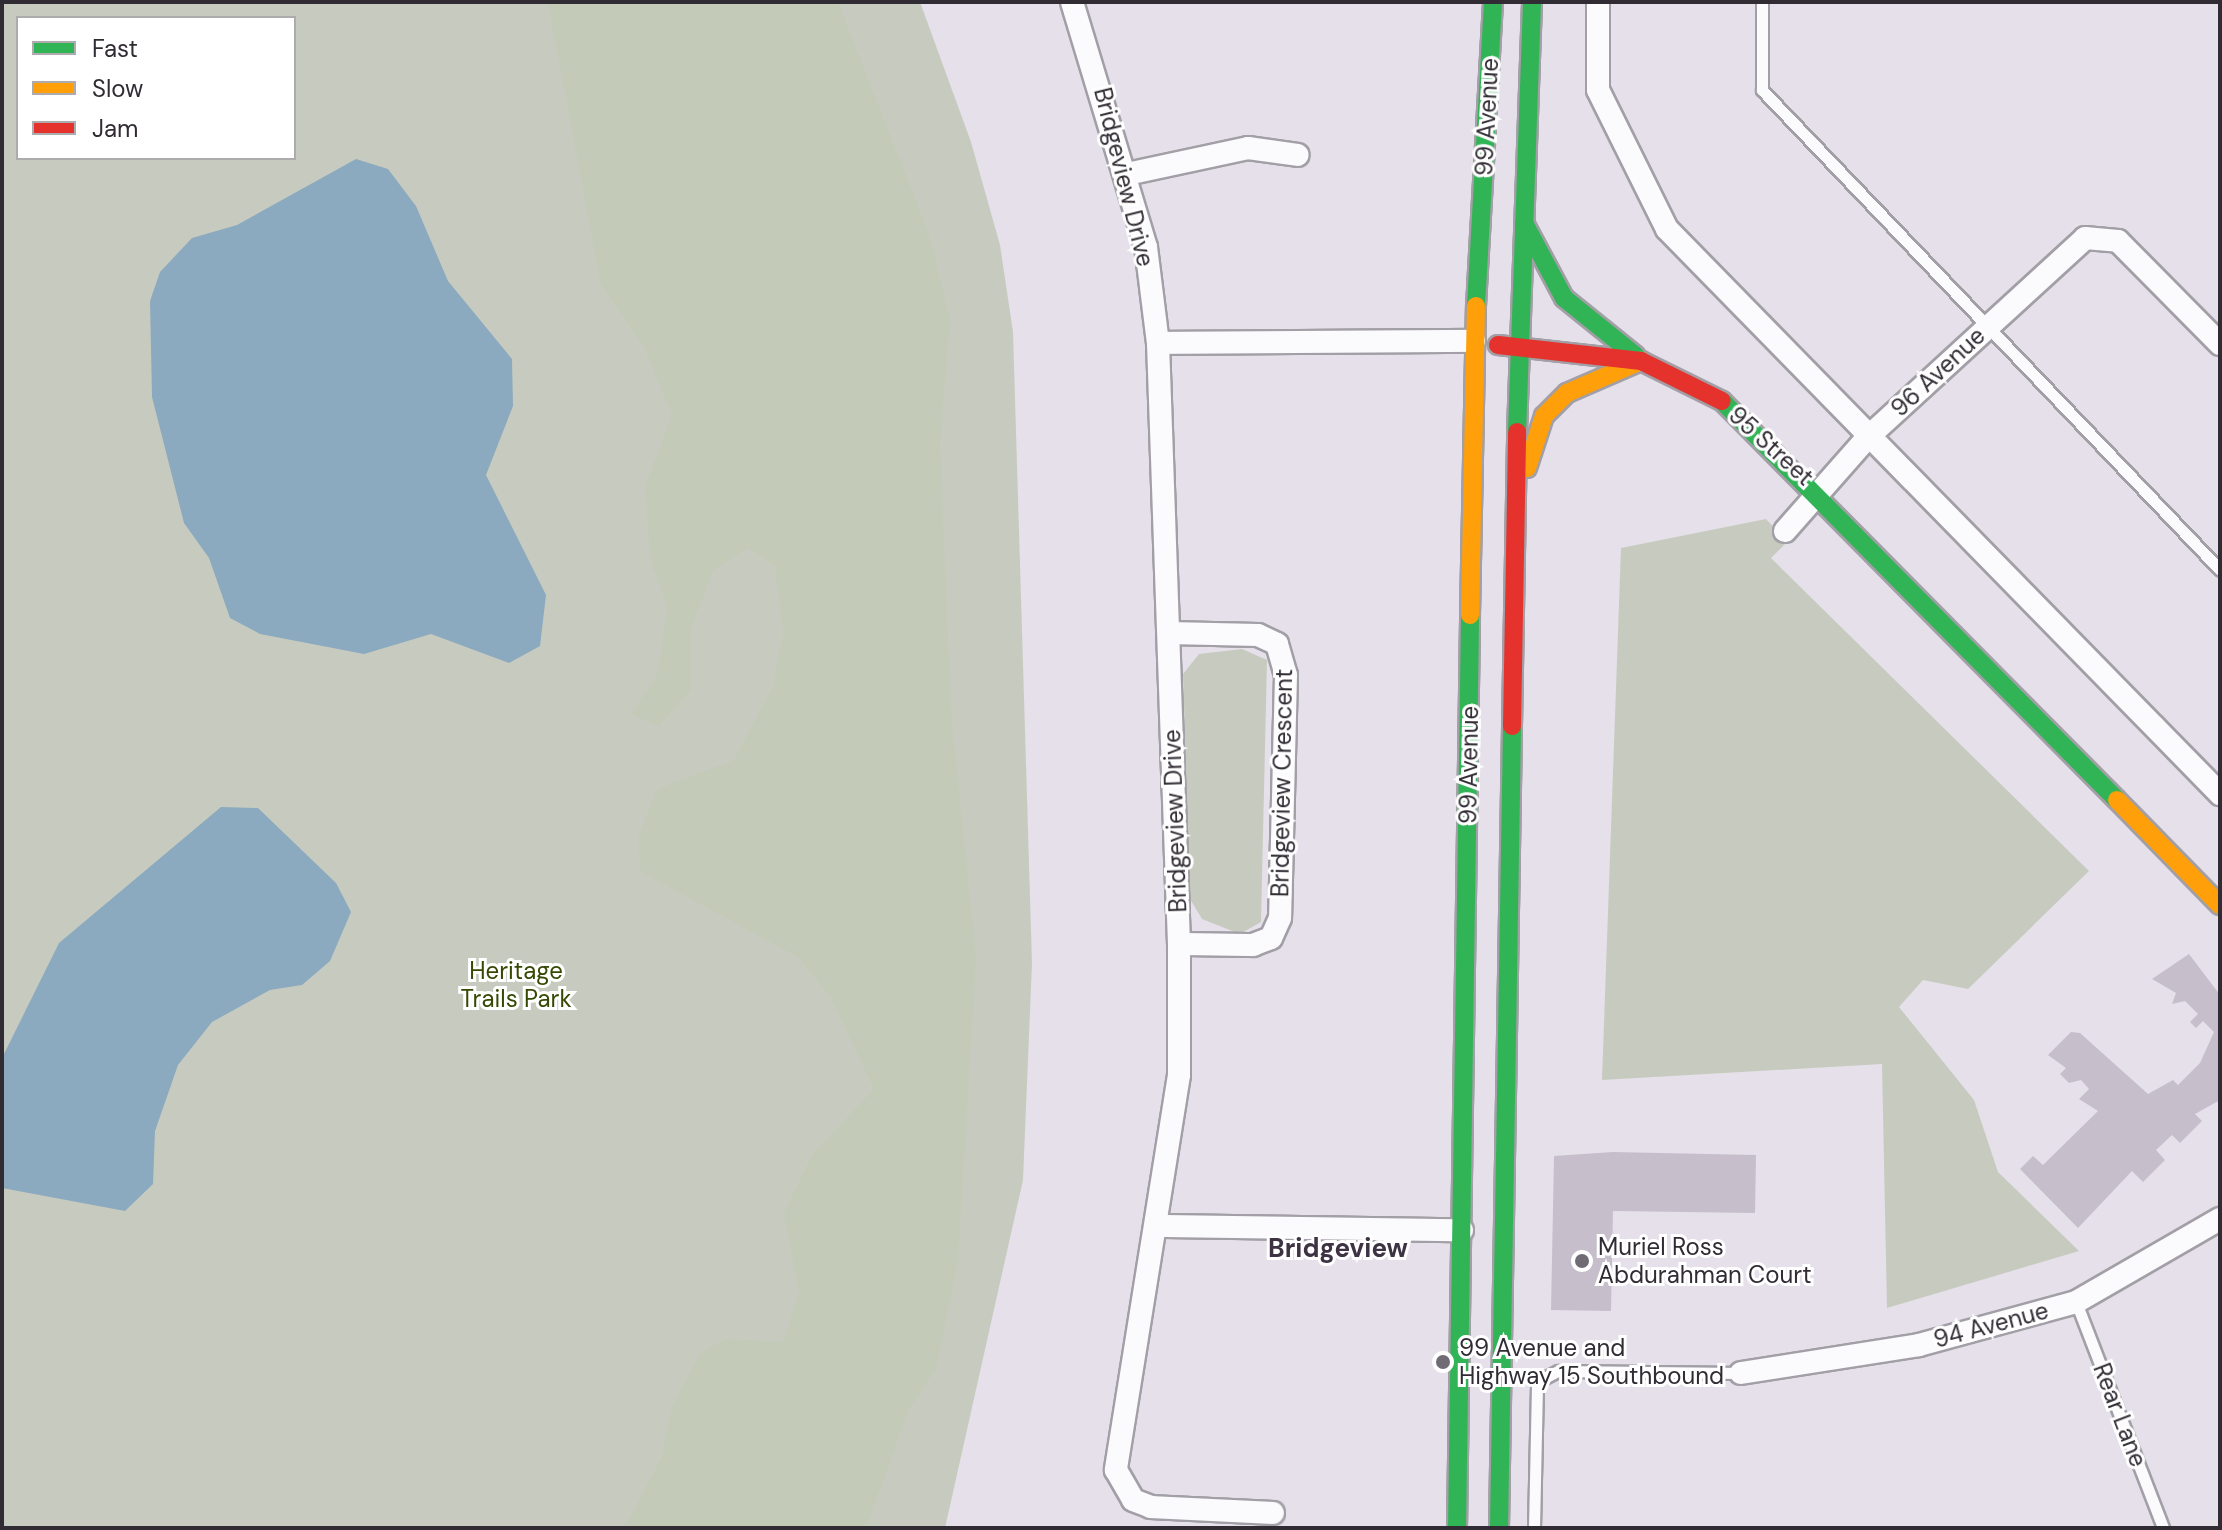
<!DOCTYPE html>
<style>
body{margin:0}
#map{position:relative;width:2222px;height:1530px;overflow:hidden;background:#e5e0ea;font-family:"DM Sans",sans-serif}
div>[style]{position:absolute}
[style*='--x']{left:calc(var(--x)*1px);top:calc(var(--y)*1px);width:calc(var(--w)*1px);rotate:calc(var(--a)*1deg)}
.green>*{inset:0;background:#c7cbbf}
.forest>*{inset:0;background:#c3cab7}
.water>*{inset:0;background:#8baabf}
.building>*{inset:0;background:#c6bfcb}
.roads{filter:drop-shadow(2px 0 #a29fa6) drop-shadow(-2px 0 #a29fa6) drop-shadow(0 2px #a29fa6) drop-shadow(0 -2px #a29fa6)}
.lane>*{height:11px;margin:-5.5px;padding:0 5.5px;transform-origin:5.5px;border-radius:5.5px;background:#fbfafc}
.street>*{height:22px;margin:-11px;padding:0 11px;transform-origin:11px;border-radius:11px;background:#fbfafc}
.fast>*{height:18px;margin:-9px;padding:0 9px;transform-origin:9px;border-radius:9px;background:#30b455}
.slow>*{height:18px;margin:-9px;padding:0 9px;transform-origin:9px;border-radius:9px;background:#ff9f0a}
.jam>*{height:18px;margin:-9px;padding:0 9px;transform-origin:9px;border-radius:9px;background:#e5322d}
.dots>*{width:22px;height:22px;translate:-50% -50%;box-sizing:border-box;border:4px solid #fff;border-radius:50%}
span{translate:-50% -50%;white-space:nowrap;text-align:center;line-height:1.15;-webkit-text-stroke:6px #fff;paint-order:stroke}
.street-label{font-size:24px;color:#312c34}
.park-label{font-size:24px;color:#354903}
.poi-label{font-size:24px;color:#312c34}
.left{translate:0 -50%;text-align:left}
.neighbourhood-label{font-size:26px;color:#3d3343;font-weight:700}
.frame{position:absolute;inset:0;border:4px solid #312c34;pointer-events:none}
.legend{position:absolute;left:16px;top:16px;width:280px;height:144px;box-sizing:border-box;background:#fff;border:2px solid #adabae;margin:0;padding:10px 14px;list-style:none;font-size:24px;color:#312c34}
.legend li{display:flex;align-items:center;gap:16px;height:40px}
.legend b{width:40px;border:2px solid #adabae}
</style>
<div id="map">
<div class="green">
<i style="clip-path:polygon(evenodd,2px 2px,920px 2px,971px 142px,1000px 245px,1013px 332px,1032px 963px,1023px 1180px,945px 1528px,2px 1528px,2px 2px,18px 18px,294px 18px,294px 158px,18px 158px,18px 18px)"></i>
<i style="clip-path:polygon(1766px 519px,1787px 542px,1771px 558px,2089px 871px,1968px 989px,1923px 980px,1899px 1007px,1974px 1100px,1998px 1172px,2079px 1251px,1887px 1308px,1882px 1064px,1602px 1080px,1621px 548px)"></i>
<i style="clip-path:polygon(1242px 649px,1267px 660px,1261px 922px,1240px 934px,1202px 919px,1190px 899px,1183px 674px,1199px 654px)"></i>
</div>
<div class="forest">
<i style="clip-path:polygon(548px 2px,838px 2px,930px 237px,950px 320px,940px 443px,951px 714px,976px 957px,958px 1260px,936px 1368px,909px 1409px,866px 1528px,625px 1528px,662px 1456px,672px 1407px,700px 1353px,725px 1339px,783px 1342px,799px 1292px,784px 1213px,812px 1155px,874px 1089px,831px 998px,798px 957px,641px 872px,638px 837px,657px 789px,734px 760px,774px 684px,783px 632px,775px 566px,748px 548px,713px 570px,691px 629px,691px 690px,659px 726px,631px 714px,657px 675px,668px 608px,651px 562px,645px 487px,672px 415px,643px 345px,601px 285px)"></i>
</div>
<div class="water">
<i style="clip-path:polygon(356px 159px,388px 169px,416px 206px,448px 281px,512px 359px,513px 406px,486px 475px,546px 595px,540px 646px,509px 663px,431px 634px,364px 654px,260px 634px,230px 618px,209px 558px,184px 523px,152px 397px,150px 301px,160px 272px,192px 238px,237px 225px)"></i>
<i style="clip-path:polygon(221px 807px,258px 808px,336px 883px,351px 912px,330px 961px,302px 985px,270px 990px,212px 1022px,178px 1065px,155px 1131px,153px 1184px,125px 1211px,2px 1188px,2px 1058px,59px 943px)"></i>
</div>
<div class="building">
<i style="clip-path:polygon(2189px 954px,2220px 995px,2220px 1100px,2195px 1114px,2202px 1121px,2180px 1143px,2172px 1135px,2156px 1150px,2165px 1160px,2143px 1182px,2132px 1171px,2078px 1228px,2020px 1169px,2033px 1156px,2043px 1165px,2098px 1111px,2079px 1099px,2089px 1089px,2081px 1080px,2069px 1083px,2060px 1074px,2066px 1068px,2048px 1055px,2071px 1032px,2080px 1033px,2148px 1094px,2173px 1080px,2178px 1085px,2200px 1063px,2214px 1032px,2203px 1021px,2196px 1028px,2190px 1022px,2198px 1014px,2185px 1001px,2172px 1004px,2176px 993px,2152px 979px)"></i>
<i style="clip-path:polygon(1613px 1152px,1756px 1155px,1755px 1213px,1613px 1211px,1611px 1311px,1551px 1310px,1554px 1156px)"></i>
</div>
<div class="roads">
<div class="lane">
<i style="--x:1762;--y:2;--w:88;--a:90"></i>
<i style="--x:1762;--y:90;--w:663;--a:46.34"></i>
<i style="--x:2076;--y:1302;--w:242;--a:68.9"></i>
<i style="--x:1534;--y:1528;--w:146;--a:-88.8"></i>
<i style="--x:1537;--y:1382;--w:24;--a:-28"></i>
<i style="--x:1558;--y:1371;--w:183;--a:0.6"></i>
</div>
<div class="street">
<i style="--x:1072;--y:2;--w:256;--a:73.2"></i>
<i style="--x:1146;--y:247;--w:97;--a:82.9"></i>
<i style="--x:1158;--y:343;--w:601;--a:88"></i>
<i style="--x:1179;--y:944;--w:131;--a:90"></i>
<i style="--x:1179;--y:1075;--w:400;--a:99.1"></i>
<i style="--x:1116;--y:1470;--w:34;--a:60"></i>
<i style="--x:1133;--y:1500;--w:19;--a:21"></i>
<i style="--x:1151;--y:1507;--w:122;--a:2.8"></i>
<i style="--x:1598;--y:2;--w:88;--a:90"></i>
<i style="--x:1598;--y:90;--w:155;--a:63.6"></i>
<i style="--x:1667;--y:229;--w:791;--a:45.61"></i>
<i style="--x:1127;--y:174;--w:124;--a:-12.1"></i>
<i style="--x:1248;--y:148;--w:50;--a:8"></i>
<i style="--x:1158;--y:343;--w:316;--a:-0.4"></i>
<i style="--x:1785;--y:531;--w:124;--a:-48.6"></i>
<i style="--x:1867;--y:438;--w:296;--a:-42.5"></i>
<i style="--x:2085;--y:238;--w:33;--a:5"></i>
<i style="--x:2118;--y:241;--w:145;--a:45.3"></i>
<i style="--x:1169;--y:633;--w:89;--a:1.3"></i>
<i style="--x:1258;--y:635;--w:21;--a:25"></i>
<i style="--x:1277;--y:644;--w:32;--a:74"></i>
<i style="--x:1286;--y:675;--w:243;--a:91.4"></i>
<i style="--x:1280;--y:918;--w:22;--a:114"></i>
<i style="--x:1271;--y:938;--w:19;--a:159"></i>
<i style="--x:1253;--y:945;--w:74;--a:-179.2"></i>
<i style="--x:1159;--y:1226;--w:303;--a:0.8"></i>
<i style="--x:1741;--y:1373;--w:180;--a:-8.9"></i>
<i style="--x:1919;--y:1345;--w:163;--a:-15.3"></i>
<i style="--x:2076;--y:1302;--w:166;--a:-30"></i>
</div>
<div class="fast">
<i style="--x:1524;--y:223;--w:85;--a:61.9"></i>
<i style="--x:1564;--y:298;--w:92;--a:38.9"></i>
<i style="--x:1476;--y:306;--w:304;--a:-86.8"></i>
<i style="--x:1722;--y:401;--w:561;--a:45.29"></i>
<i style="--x:1517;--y:432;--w:430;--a:-88"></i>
<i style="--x:1457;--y:1528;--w:913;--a:-89.18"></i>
<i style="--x:1499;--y:1528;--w:802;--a:-89.07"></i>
</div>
<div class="slow">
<i style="--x:1527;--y:468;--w:55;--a:-71.9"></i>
<i style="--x:1544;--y:416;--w:33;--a:-45"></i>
<i style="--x:1567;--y:393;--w:81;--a:-23.4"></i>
<i style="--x:1470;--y:615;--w:309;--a:-88.9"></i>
<i style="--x:2117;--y:800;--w:147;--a:45.6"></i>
</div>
<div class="jam">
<i style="--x:1498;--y:345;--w:144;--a:6.4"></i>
<i style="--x:1641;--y:361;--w:90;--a:26.3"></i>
<i style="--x:1512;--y:726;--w:294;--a:-89"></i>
</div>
</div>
<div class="dots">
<i style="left:1582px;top:1261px;background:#706b74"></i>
<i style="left:1443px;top:1362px;background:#706b74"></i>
</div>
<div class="street-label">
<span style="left:1487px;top:117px;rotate:-87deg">99 Avenue</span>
<span style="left:1124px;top:177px;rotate:76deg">Bridgeview Drive</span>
<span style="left:1938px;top:372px;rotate:-43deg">96 Avenue</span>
<span style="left:1771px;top:446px;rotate:42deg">95 Street</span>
<span style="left:1469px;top:765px;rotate:-89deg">99 Avenue</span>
<span style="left:1282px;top:783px;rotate:-89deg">Bridgeview Crescent</span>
<span style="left:1175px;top:821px;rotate:-92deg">Bridgeview Drive</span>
<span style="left:1991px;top:1325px;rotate:-15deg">94 Avenue</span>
<span style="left:2120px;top:1415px;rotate:69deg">Rear Lane</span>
</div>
<div class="park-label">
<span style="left:516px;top:985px">Heritage<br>Trails Park</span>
</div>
<div class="poi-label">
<span class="left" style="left:1598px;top:1261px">Muriel Ross<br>Abdurahman Court</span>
<span class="left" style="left:1459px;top:1362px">99 Avenue and<br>Highway 15 Southbound</span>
</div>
<div class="neighbourhood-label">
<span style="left:1338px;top:1249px">Bridgeview</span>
</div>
<div class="frame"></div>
<ul class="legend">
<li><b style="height:10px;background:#30b455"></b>Fast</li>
<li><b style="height:10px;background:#ff9f0a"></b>Slow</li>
<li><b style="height:10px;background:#e5322d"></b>Jam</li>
</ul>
</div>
